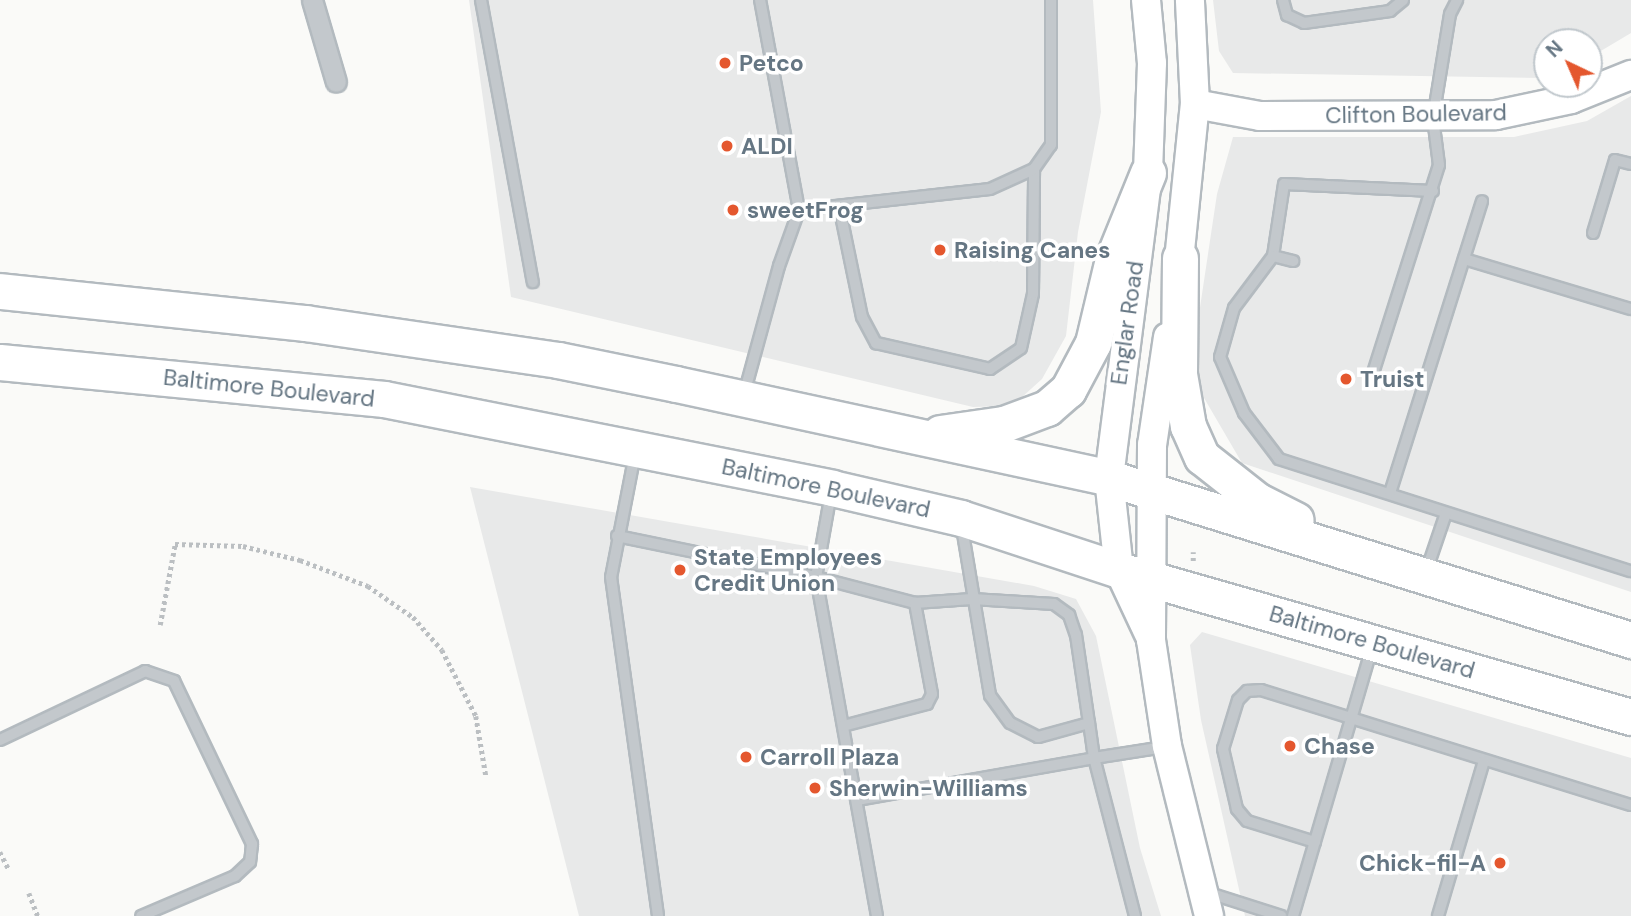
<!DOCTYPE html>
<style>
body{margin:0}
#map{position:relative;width:1631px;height:916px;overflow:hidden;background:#fafaf8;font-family:"DM Sans",sans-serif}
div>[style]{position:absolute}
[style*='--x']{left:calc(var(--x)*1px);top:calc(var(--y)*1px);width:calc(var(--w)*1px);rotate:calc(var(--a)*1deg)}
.built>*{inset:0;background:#e8e9e9}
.path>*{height:4.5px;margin-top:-2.25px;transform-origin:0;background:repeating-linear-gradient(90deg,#bbbfc2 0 3.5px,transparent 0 7px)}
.roads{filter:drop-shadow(2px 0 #b3babf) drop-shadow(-2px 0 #b3babf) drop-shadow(0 2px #b3babf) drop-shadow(0 -2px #b3babf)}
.lane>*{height:10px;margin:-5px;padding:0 5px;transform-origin:5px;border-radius:5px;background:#c3c8cc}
.street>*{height:19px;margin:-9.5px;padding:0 9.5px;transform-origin:9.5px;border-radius:9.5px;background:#c3c8cc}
.secondary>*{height:28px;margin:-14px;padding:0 14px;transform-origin:14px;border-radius:14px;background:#fff}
.highway>*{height:35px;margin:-17.5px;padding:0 17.5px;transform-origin:17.5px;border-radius:17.5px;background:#fff}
.dots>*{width:19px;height:19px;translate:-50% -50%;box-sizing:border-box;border:4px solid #fff;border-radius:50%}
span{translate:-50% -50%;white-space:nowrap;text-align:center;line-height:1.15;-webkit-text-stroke:7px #fff;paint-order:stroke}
.poi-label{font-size:23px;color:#657683;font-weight:700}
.left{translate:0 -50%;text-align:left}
.right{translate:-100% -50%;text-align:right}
.street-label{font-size:23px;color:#657683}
.north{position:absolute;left:1533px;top:28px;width:70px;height:70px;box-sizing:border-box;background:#fff;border:2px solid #c1c8cd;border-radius:50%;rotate:316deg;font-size:19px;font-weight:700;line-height:28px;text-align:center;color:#657683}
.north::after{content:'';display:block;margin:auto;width:24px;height:32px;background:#e4572e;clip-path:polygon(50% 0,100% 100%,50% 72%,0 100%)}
</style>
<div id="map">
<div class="built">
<i style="clip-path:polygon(469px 0,1093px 0,1101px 112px,1078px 232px,1066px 336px,1042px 379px,1012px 406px,973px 407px,511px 297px)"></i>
<i style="clip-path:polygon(1213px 0,1631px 0,1631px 33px,1589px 58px,1589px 42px,1547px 42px,1547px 76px,1542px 78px,1233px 73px,1219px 51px)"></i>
<i style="clip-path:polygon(1631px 96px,1631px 592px,1242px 463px,1190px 374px,1217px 194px,1233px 137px,1514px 137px,1587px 121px)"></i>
<i style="clip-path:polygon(470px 487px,1034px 586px,1076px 599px,1096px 636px,1140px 848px,1161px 916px,579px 916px)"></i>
<i style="clip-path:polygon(1202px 632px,1631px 758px,1631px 916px,1245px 916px,1201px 720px,1190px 645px)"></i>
</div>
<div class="path">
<i style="--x:1193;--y:561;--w:9;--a:-90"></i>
<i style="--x:160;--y:625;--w:82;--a:-79.5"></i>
<i style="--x:175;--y:544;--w:68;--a:1.7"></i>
<i style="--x:243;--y:546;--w:59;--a:13.8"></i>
<i style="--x:300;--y:560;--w:73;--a:20.9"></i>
<i style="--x:368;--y:586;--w:55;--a:34.6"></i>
<i style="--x:413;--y:617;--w:44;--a:48.7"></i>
<i style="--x:442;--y:650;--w:74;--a:62.7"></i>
<i style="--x:476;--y:716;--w:61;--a:80.5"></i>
<i style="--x:0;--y:852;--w:18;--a:63"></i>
<i style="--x:29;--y:893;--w:25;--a:69"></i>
</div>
<div class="roads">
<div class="lane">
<i style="--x:481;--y:0;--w:287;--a:79.6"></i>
<i style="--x:1283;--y:0;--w:16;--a:75"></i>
<i style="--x:1287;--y:15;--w:19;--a:25"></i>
<i style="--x:1304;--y:23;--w:87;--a:-7.9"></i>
<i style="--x:1390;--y:11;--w:17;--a:-40"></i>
<i style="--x:1433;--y:191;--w:149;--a:-177.3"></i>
<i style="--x:1284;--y:184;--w:73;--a:98.7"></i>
<i style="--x:1273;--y:256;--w:65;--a:126.9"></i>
<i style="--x:1234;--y:308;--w:51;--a:105.9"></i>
<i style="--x:1220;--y:357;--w:61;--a:66.8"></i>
<i style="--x:1244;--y:413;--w:58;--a:52.7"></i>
<i style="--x:1279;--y:459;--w:369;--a:17.7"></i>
<i style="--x:839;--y:206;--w:113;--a:78.3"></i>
<i style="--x:862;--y:317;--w:30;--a:62"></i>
<i style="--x:876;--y:343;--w:117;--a:12.8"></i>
<i style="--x:990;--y:369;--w:37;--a:-34"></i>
<i style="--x:1021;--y:348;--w:55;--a:-77.5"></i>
<i style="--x:1033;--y:294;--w:125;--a:-89.5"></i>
<i style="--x:799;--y:210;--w:192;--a:-6.3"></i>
<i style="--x:990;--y:189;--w:48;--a:-24.4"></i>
<i style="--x:1034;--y:169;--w:29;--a:-55"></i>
<i style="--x:1051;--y:145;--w:145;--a:-90"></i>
<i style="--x:1593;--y:233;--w:76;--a:-73.2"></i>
<i style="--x:1615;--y:160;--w:16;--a:14"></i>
<i style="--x:1273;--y:256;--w:21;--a:14"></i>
<i style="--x:1464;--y:259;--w:174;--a:16.7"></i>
<i style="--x:1373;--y:373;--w:218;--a:-72.4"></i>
<i style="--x:1439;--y:165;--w:47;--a:-97.3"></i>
<i style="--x:1433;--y:118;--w:105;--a:-80.7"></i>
<i style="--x:1450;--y:14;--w:16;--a:-63"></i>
<i style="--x:744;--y:394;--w:133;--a:-74.7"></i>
<i style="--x:779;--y:266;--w:59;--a:-70.3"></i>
<i style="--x:799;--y:210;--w:214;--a:-100.5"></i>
<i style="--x:635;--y:454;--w:125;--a:101"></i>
<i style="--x:611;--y:577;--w:342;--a:82.1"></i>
<i style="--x:831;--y:493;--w:85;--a:100.1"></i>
<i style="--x:816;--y:577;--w:344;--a:79.8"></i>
<i style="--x:1390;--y:493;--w:306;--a:-72.5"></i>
<i style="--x:617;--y:536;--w:203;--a:11.6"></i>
<i style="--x:816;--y:577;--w:102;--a:14.7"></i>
<i style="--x:915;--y:603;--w:57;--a:-4"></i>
<i style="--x:972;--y:599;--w:82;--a:3.5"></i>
<i style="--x:1054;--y:604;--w:19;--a:36"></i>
<i style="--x:1069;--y:615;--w:21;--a:71"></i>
<i style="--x:1076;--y:635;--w:89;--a:81.6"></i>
<i style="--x:1426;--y:572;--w:62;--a:-71.3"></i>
<i style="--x:843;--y:726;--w:87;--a:-14.7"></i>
<i style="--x:927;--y:704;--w:11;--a:-63"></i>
<i style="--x:932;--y:694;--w:93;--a:-100.6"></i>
<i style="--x:0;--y:740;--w:161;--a:-25.4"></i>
<i style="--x:145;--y:671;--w:31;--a:19"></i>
<i style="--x:174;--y:681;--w:181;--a:64.4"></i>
<i style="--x:252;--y:844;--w:18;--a:96"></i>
<i style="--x:250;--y:862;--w:21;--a:137"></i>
<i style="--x:235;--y:876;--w:102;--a:156.9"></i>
<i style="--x:857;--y:800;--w:241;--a:-10"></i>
<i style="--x:1094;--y:758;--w:35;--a:-98"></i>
<i style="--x:1089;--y:723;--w:53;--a:164.6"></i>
<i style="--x:1038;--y:737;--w:31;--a:-153"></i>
<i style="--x:1010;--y:723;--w:34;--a:-126"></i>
<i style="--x:990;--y:695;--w:170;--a:-99.5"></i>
<i style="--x:1315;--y:842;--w:71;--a:-162.8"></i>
<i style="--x:1247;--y:821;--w:16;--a:-130"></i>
<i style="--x:1237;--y:809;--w:62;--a:-103.1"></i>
<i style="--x:1223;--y:749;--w:51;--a:-73"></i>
<i style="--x:1238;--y:700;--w:13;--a:-45"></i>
<i style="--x:1247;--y:691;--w:14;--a:-4"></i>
<i style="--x:1261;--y:690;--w:387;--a:17.3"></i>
<i style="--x:1206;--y:892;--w:79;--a:17.7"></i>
<i style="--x:1135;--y:916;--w:163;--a:-104.5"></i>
<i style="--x:1094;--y:758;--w:71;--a:-8.9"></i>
<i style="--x:1293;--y:916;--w:279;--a:-73.6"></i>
<i style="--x:1438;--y:916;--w:162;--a:-73.5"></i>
</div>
<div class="street">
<i style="--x:312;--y:0;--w:85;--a:73.7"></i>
</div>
<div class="secondary">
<i style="--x:1146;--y:0;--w:63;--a:84.6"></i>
<i style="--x:1152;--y:63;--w:110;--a:92.1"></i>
<i style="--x:1148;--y:173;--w:307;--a:97.3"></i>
<i style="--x:1109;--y:478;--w:93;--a:83.8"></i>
<i style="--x:1119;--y:570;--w:71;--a:64.9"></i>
<i style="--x:1195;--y:104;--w:66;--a:10.5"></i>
<i style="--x:1260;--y:116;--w:236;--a:-0.2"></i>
<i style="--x:1496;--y:115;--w:77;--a:-12"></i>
<i style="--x:1571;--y:99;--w:65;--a:-21.8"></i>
<i style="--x:1177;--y:280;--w:177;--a:-84.2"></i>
<i style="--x:1195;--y:104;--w:104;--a:-92.8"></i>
<i style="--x:1168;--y:337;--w:109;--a:98.4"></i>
<i style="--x:1152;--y:445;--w:195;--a:90.3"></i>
<i style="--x:1151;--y:640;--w:107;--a:81.4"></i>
<i style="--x:1167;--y:746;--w:175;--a:76.1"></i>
</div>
<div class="highway">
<i style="--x:1180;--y:258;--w:116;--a:90.5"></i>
<i style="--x:1179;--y:374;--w:53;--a:80.2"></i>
<i style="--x:1188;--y:426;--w:34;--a:66"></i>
<i style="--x:1202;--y:457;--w:71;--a:38.2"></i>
<i style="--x:1258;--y:501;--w:42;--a:26.6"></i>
<i style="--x:0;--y:291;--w:307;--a:6"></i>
<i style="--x:305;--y:323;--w:256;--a:8.3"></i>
<i style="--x:558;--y:360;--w:120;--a:11.5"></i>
<i style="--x:676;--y:384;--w:443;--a:12.2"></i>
<i style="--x:1109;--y:478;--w:547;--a:17.24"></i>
<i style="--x:0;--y:362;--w:386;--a:5.5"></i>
<i style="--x:384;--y:399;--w:457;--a:11.2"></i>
<i style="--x:832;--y:488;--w:132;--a:13.1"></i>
<i style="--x:961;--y:518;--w:166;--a:18.2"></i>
<i style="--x:1119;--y:570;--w:533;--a:16.02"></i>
<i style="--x:940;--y:433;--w:65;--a:-8"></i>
<i style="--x:1004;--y:424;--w:46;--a:-20.4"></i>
<i style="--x:1047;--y:408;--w:28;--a:-41"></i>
<i style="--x:1068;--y:390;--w:53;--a:-62"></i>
<i style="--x:1093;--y:343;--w:86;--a:-76.6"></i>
<i style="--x:1113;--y:259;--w:93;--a:-67.9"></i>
</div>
</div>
<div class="dots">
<i style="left:725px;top:63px;background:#e4572e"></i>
<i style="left:727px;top:146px;background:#e4572e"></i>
<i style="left:733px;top:210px;background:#e4572e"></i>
<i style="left:940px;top:250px;background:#e4572e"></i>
<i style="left:1346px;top:379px;background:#e4572e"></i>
<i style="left:680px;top:570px;background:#e4572e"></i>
<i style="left:1290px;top:746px;background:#e4572e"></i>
<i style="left:746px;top:757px;background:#e4572e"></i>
<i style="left:815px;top:788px;background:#e4572e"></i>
<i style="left:1500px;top:863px;background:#e4572e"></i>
</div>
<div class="poi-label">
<span class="left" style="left:739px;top:63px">Petco</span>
<span class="left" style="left:741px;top:146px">ALDI</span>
<span class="left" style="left:747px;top:210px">sweetFrog</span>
<span class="left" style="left:954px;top:250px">Raising Canes</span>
<span class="left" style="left:1360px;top:379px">Truist</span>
<span class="left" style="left:694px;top:570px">State Employees<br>Credit Union</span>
<span class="left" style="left:1304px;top:746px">Chase</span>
<span class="left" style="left:760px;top:757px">Carroll Plaza</span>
<span class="left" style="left:829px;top:788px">Sherwin-Williams</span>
<span class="right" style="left:1486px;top:863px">Chick-fil-A</span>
</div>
<div class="street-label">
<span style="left:1416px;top:114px;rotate:-1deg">Clifton Boulevard</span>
<span style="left:1127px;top:323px;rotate:-82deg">Englar Road</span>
<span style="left:269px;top:388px;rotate:6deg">Baltimore Boulevard</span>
<span style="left:826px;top:488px;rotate:12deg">Baltimore Boulevard</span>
<span style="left:1372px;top:642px;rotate:16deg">Baltimore Boulevard</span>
</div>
<div class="north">N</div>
</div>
